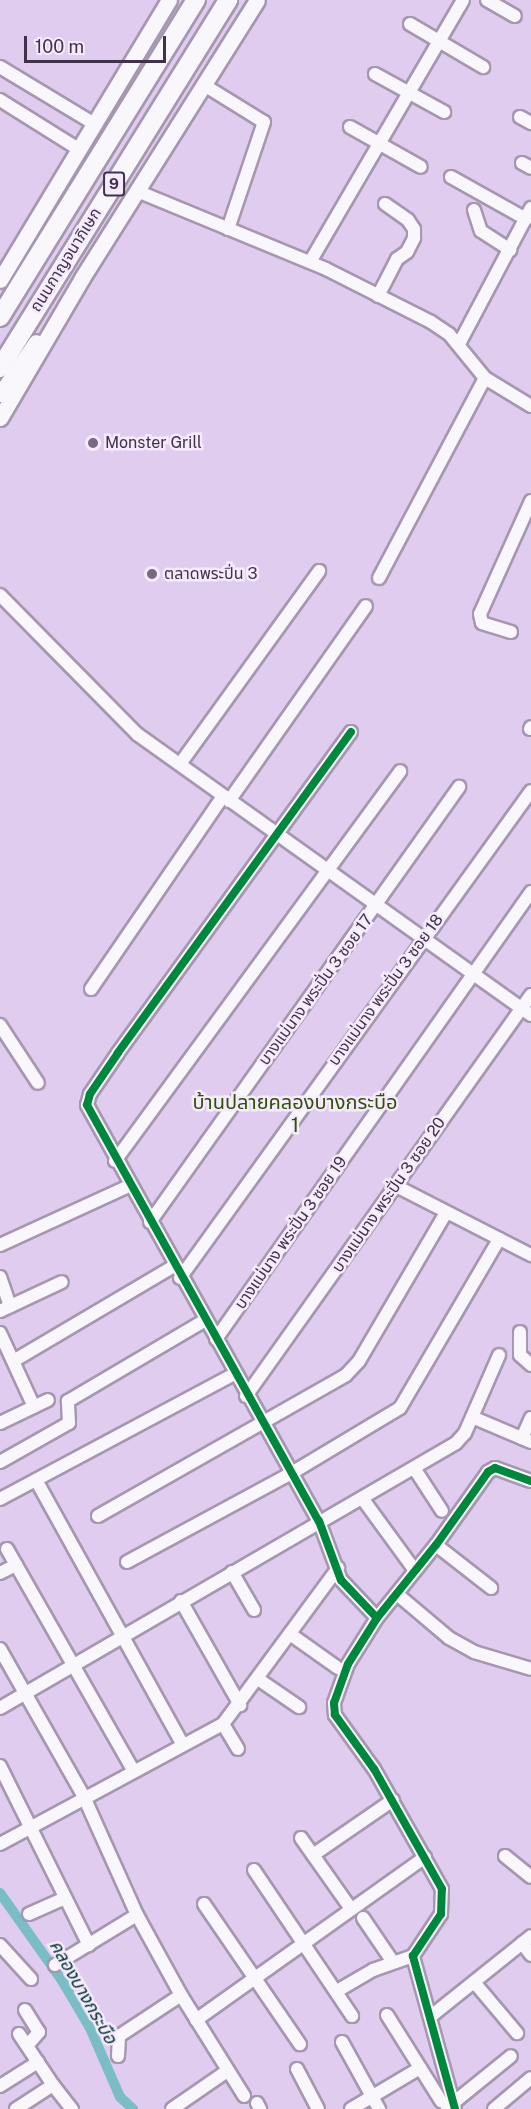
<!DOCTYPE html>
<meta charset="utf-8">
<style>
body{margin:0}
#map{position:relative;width:531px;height:2109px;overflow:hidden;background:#e0ccee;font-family:"Public Sans","Noto Sans Thai",sans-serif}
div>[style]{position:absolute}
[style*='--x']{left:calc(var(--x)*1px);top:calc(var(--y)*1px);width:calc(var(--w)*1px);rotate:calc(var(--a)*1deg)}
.canal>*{height:10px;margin:-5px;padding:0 5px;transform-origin:5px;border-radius:5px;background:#7abdc4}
.roads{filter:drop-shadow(2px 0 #a697b0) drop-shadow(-2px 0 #a697b0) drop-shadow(0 2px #a697b0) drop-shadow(0 -2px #a697b0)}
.minor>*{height:12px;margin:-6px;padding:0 6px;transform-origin:6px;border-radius:6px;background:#faf7fc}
.major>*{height:15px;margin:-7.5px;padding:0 7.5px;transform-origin:7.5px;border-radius:7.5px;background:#faf7fc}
.highway>*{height:18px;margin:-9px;padding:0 9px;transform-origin:9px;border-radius:9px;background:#faf7fc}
.cycleway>*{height:8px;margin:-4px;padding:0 4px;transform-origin:4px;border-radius:4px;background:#00873e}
.dots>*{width:16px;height:16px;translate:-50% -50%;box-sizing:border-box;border:3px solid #f5ebfd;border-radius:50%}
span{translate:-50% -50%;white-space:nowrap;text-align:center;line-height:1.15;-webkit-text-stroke:5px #f5ebfd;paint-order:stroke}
.shield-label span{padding:2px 4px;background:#f5ebfd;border:2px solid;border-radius:4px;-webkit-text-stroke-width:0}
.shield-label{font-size:15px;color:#40324a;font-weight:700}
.street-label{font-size:16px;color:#40324a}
.poi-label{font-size:16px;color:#40324a}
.left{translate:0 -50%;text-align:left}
.water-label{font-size:18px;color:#00312f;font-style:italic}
.quarter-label{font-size:20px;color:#304e06}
.scale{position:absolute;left:24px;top:36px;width:142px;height:27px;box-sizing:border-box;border:3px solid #40324a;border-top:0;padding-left:8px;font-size:18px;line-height:21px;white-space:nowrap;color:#40324a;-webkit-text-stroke:4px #f5ebfd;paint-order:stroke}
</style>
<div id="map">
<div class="canal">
<i style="--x:0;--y:1893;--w:105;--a:54.7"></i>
<i style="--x:61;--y:1979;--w:57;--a:59.4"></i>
<i style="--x:90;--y:2028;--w:75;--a:66.5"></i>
<i style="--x:120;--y:2097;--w:18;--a:43"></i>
</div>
<div class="roads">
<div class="minor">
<i style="--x:487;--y:0;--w:32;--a:30"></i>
<i style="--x:410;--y:24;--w:85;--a:30.5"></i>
<i style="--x:0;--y:67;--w:112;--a:31.1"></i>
<i style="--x:375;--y:74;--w:79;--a:28.8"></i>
<i style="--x:204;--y:85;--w:70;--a:31.7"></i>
<i style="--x:264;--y:122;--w:113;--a:108.6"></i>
<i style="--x:0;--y:100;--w:94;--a:32"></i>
<i style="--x:520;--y:117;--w:13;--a:29"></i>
<i style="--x:350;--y:127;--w:81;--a:29.4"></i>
<i style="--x:522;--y:163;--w:10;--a:29"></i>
<i style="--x:451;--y:177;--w:86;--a:29.2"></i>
<i style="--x:137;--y:191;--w:204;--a:22.4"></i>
<i style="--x:326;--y:269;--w:118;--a:26.8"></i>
<i style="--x:431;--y:322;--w:22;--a:34"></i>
<i style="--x:449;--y:334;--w:57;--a:50.7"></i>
<i style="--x:485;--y:378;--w:54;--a:31.3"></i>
<i style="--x:474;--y:210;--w:22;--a:72"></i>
<i style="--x:481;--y:231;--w:35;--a:33"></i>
<i style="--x:310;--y:262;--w:303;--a:-59.7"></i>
<i style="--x:378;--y:296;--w:42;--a:-62.8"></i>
<i style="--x:397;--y:259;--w:12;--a:-35"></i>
<i style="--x:407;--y:252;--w:16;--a:-63"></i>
<i style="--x:414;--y:238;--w:9;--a:-90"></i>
<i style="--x:414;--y:229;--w:11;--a:-124"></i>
<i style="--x:408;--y:220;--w:28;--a:-145"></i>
<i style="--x:459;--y:344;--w:154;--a:-62.1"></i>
<i style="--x:379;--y:578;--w:226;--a:-62.1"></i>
<i style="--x:0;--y:595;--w:195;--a:45.4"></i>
<i style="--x:137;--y:734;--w:484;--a:35.5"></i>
<i style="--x:511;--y:632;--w:30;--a:-163"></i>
<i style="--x:482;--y:623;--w:9;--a:-103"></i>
<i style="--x:480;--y:614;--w:124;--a:-65.7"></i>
<i style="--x:530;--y:729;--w:2;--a:-63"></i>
<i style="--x:351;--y:732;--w:397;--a:126"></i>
<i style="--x:118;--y:1053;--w:50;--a:124.3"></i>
<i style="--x:90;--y:1094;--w:11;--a:105"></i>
<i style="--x:87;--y:1105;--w:476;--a:60.9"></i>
<i style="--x:319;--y:1521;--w:63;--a:69.6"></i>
<i style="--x:341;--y:1580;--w:52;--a:46.5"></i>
<i style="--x:180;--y:764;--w:238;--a:-54.2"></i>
<i style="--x:229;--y:801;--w:238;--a:-54.9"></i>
<i style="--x:91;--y:989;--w:234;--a:-55.6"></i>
<i style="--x:0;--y:1025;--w:69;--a:56.8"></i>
<i style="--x:115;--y:1161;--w:483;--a:-53.8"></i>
<i style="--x:396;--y:1186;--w:152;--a:27.1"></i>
<i style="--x:150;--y:1222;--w:534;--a:-54.61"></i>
<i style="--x:0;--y:1245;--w:142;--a:-24.6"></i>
<i style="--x:0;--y:1277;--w:31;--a:71"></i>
<i style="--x:180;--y:1278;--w:600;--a:-54.22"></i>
<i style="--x:0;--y:1311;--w:68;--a:-25.1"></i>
<i style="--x:520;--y:1332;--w:23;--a:90"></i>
<i style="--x:520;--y:1355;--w:15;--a:42"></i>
<i style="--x:0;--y:1333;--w:81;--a:65.3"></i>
<i style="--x:216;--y:1339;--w:547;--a:-54.83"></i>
<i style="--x:15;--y:1360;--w:185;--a:-30.6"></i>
<i style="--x:246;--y:1396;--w:492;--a:-54.6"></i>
<i style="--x:472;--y:1417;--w:64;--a:23"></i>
<i style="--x:0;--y:1423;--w:53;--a:-25.6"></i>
<i style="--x:522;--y:1438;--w:22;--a:-66"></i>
<i style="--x:0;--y:1462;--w:79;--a:-29.5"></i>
<i style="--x:69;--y:1423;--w:22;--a:-93"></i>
<i style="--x:68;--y:1401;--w:158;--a:-30.5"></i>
<i style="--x:414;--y:1468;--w:51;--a:56.9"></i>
<i style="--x:36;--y:1480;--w:301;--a:61"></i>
<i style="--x:362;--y:1498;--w:87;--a:53.9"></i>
<i style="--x:0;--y:1499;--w:265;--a:-28.1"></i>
<i style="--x:98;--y:1516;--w:285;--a:-29.6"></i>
<i style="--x:346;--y:1375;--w:19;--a:-47"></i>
<i style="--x:359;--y:1361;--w:172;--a:-59.6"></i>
<i style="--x:436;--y:1545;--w:70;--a:38"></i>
<i style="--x:7;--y:1549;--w:254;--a:60.3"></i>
<i style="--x:127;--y:1562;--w:185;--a:-28.4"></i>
<i style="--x:290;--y:1474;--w:128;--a:-31"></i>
<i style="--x:400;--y:1408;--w:196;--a:-59.6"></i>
<i style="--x:232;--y:1572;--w:44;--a:59.9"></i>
<i style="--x:0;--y:1573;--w:18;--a:-27"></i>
<i style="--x:397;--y:1594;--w:68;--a:40.2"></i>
<i style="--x:449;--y:1638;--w:29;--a:29"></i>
<i style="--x:474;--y:1652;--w:59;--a:16.6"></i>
<i style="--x:181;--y:1601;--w:120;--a:60.4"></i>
<i style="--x:290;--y:1634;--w:59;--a:35.3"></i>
<i style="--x:0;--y:1649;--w:170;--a:60.4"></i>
<i style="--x:84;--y:1797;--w:129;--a:65.8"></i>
<i style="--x:137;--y:1915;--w:91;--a:61.2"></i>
<i style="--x:181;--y:1995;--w:119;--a:58"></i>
<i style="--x:258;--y:1679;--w:50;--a:34.3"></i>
<i style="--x:0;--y:1708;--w:527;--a:-30.16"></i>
<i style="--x:456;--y:1443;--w:13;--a:-48"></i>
<i style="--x:465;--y:1433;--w:85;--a:-66.4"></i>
<i style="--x:223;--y:1724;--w:29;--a:59"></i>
<i style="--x:0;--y:1766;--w:200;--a:63.6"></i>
<i style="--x:301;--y:1838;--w:87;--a:54.8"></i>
<i style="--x:0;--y:1844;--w:253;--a:-28.3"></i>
<i style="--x:223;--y:1724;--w:194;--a:-53.6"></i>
<i style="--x:313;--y:1855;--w:97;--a:-34.5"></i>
<i style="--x:505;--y:1856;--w:33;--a:39"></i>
<i style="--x:254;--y:1870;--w:176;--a:56.1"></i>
<i style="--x:204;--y:1904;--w:170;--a:55.6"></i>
<i style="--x:29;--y:1914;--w:37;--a:-24"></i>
<i style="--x:363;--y:1918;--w:53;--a:55.7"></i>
<i style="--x:522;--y:1943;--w:15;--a:53"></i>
<i style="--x:0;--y:1945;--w:46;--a:47.6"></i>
<i style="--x:55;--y:1965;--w:96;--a:-31.4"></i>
<i style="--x:474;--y:1982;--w:67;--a:49.9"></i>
<i style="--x:337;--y:1991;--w:42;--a:-30.3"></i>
<i style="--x:373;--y:1970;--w:42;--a:-19.3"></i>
<i style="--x:25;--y:2010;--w:26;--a:58"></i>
<i style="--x:39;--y:2032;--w:18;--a:131"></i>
<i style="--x:387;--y:2015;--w:102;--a:57.9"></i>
<i style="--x:430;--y:2017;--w:129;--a:-38.7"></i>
<i style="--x:196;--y:2020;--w:281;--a:-35.4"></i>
<i style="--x:19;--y:2034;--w:61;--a:56.3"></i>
<i style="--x:342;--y:2042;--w:77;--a:61.1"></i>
<i style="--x:118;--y:2056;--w:20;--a:-87"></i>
<i style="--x:119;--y:2036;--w:74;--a:-33.5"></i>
<i style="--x:297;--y:2069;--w:45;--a:62.3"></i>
<i style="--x:0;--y:2086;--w:45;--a:-32.3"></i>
<i style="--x:257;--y:2103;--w:7;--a:63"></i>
<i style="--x:447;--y:2108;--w:82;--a:-39.1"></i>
<i style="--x:16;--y:2109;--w:44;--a:-33"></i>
<i style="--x:53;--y:2085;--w:31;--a:52"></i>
<i style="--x:172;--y:2109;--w:67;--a:-34.6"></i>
<i style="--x:351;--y:2109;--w:80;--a:-30.7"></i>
<i style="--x:455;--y:2109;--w:159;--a:-105.4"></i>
<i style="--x:413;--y:1956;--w:50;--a:-56.3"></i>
<i style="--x:441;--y:1914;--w:25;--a:-88"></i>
<i style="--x:442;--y:1889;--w:138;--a:-119.5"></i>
<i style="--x:374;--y:1769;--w:67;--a:-125.8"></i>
<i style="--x:335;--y:1715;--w:12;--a:-95"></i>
<i style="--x:334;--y:1703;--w:41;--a:-70.3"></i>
<i style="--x:348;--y:1664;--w:54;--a:-57.8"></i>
<i style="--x:377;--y:1618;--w:94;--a:-51.1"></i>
<i style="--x:436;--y:1545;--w:90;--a:-54.5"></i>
<i style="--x:488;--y:1472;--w:8;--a:-30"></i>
<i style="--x:495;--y:1468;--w:38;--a:20"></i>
<i style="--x:494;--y:2109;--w:48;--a:-40"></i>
</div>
<div class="major">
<i style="--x:0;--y:280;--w:327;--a:-58.9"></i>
<i style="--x:0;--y:394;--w:63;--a:-55.3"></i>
<i style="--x:0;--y:418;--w:162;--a:-59.6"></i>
<i style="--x:82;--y:278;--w:328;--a:-57.8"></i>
</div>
<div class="highway">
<i style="--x:0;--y:317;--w:373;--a:-58.3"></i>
<i style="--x:0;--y:368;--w:433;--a:-58.2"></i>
</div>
</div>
<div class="cycleway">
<i style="--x:351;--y:732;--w:397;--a:126"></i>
<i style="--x:118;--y:1053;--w:50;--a:124.3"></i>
<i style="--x:90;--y:1094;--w:11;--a:105"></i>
<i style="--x:87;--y:1105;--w:476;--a:60.9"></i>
<i style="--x:319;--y:1521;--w:63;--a:69.6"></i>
<i style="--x:341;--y:1580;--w:52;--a:46.5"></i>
<i style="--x:455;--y:2109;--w:159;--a:-105.4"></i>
<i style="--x:413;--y:1956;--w:50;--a:-56.3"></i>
<i style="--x:441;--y:1914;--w:25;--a:-88"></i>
<i style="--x:442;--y:1889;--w:138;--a:-119.5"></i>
<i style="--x:374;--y:1769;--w:67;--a:-125.8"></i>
<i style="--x:335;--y:1715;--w:12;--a:-95"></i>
<i style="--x:334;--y:1703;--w:41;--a:-70.3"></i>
<i style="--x:348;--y:1664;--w:54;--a:-57.8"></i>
<i style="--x:377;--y:1618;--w:94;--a:-51.1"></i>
<i style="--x:436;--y:1545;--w:90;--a:-54.5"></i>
<i style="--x:488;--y:1472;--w:8;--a:-30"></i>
<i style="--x:495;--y:1468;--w:38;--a:20"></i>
</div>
<div class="dots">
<i style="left:93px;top:443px;background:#786883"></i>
<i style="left:152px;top:574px;background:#786883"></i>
</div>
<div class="shield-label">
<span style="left:114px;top:184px">9</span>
</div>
<div class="street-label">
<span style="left:66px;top:260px;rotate:-58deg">ถนนกาญจนาภิเษก</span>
<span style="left:316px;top:990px;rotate:-54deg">บางแม่นาง พระปิ่น 3 ซอย 17</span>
<span style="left:386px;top:990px;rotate:-54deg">บางแม่นาง พระปิ่น 3 ซอย 18</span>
<span style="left:389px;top:1195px;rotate:-55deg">บางแม่นาง พระปิ่น 3 ซอย 20</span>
<span style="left:291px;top:1233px;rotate:-55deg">บางแม่นาง พระปิ่น 3 ซอย 19</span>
</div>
<div class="poi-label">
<span class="left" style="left:105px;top:443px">Monster Grill</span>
<span class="left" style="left:164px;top:574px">ตลาดพระปิ่น 3</span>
</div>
<div class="water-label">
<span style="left:83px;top:1992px;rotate:60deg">คลองบางกระบือ</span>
</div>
<div class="quarter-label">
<span style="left:295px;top:1114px">บ้านปลายคลองบางกระบือ<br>1</span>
</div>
<div class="scale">100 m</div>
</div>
